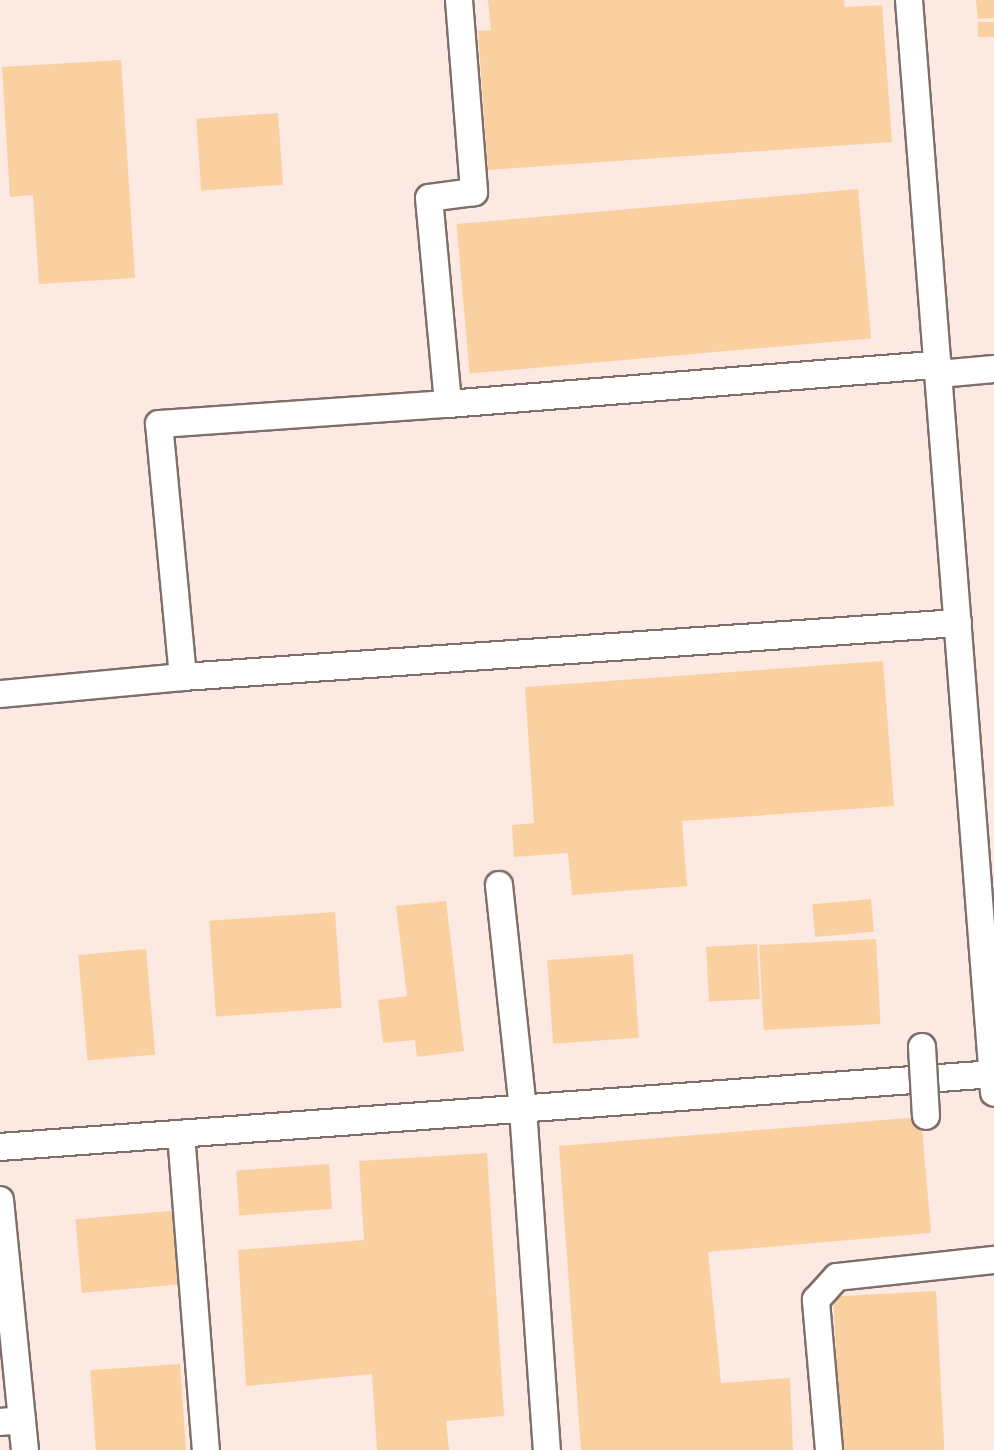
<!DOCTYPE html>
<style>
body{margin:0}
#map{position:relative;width:994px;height:1450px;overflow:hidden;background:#fbe9e2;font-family:Quicksand,sans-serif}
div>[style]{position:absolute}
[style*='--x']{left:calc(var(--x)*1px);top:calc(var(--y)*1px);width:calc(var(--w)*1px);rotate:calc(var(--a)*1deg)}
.building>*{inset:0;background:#fad0a1;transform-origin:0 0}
.roads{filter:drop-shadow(2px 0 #7f6f69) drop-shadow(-2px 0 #7f6f69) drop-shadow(0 2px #7f6f69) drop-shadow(0 -2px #7f6f69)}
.minor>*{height:26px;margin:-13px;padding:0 13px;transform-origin:13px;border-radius:13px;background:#fff}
.bridges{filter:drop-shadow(2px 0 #7f6f69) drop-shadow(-2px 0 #7f6f69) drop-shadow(0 2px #7f6f69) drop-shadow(0 -2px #7f6f69)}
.minor-bridge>*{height:26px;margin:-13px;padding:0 13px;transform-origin:13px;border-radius:13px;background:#fff}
span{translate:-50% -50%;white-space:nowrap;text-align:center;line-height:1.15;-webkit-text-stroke:4.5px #fefaf8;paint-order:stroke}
</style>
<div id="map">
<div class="building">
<i style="clip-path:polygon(488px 0,844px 0,845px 7px,882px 5px,892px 142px,488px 170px,478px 31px,491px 30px)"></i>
<i style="clip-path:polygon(976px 0,994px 0,994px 18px,978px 19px)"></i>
<i style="left:994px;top:22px;width:15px;height:16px;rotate:90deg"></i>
<i style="clip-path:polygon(121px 60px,135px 278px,39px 284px,33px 195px,10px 197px,2px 67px)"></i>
<i style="left:278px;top:113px;width:72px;height:82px;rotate:86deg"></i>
<i style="left:858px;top:189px;width:150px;height:403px;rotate:85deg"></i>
<i style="clip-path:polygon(883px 661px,894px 806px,682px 821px,687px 886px,572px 895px,568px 853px,514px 857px,512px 825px,534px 823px,525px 687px)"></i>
<i style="left:871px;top:899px;width:33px;height:59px;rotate:85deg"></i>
<i style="clip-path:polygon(446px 901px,464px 1051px,417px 1057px,415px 1040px,383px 1043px,378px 1000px,407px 996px,396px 906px)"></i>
<i style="left:335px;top:912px;width:96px;height:126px;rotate:86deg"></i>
<i style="left:876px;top:939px;width:85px;height:117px;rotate:87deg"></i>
<i style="left:757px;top:944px;width:55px;height:51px;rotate:87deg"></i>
<i style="left:146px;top:949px;width:106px;height:68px;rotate:85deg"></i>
<i style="left:633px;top:954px;width:84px;height:86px;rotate:86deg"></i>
<i style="clip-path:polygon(921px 1117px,931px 1233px,708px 1252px,721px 1383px,790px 1378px,793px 1450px,581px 1450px,559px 1146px)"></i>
<i style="clip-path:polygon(487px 1153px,504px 1416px,446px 1421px,449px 1450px,377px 1450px,372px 1374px,246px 1386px,238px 1250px,364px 1240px,359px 1161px)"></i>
<i style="left:329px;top:1164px;width:45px;height:93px;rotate:86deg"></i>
<i style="left:181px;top:1210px;width:74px;height:106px;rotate:85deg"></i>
<i style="left:936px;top:1291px;width:159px;height:103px;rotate:87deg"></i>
<i style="left:180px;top:1364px;width:86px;height:90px;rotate:86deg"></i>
</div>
<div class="roads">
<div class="minor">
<i style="--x:459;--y:0;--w:193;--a:85.5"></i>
<i style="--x:474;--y:192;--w:45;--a:172.4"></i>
<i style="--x:429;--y:198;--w:207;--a:84.7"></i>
<i style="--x:448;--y:404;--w:492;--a:-4.6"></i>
<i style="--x:909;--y:0;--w:1096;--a:85.55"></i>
<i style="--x:939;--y:374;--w:55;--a:-5.2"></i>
<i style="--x:183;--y:677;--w:777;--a:-3.99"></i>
<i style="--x:0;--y:694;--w:184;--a:-5.3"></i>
<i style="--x:183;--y:677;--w:254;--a:-95.4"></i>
<i style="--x:159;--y:424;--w:290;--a:-4"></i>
<i style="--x:499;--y:885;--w:225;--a:83.9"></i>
<i style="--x:523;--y:1109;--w:342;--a:86"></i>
<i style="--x:181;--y:1134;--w:317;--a:85.5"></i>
<i style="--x:0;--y:1147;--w:997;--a:-4.2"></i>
<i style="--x:0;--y:1200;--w:251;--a:84.3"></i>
<i style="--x:0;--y:1422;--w:22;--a:-5"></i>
<i style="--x:829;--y:1450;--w:151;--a:-95"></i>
<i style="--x:816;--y:1300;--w:31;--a:-48"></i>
<i style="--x:837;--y:1277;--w:158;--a:-6.2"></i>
</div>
</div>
<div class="bridges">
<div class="minor-bridge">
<i style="--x:922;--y:1047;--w:69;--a:86.7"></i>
</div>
</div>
</div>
